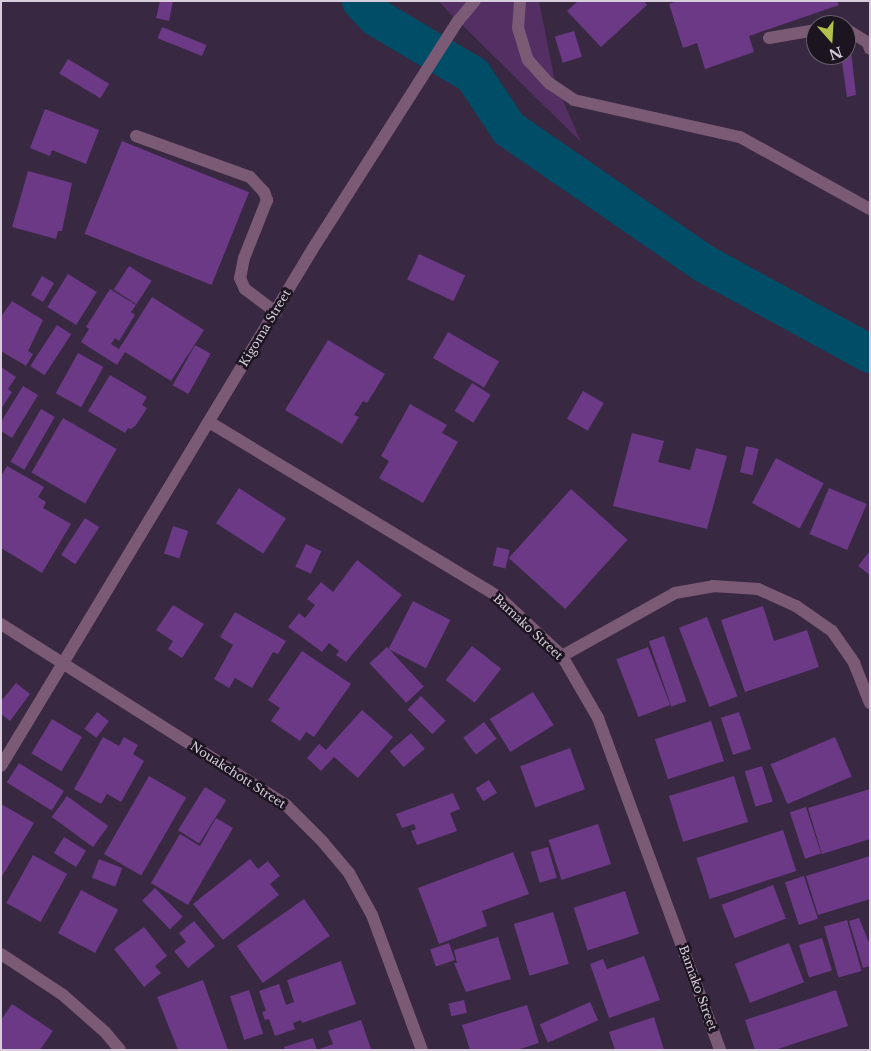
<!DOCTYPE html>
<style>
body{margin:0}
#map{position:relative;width:871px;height:1051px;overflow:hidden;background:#392841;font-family:"Libre Baskerville",serif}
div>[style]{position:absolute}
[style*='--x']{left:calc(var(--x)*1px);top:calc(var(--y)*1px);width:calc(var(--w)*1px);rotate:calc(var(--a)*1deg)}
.green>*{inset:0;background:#532f63}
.river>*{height:38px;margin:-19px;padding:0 19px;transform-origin:19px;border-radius:19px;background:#004d67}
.building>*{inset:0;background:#6b3986;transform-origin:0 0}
.minor>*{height:12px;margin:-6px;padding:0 6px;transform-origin:6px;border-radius:6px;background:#7b5a76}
span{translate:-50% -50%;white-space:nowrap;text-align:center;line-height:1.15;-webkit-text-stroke:5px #1c1520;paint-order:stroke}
.street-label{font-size:12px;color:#d7cddc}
.frame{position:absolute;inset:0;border:2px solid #d7cddc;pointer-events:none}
.north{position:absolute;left:806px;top:15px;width:50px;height:50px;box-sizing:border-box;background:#1c1520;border:1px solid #675f6b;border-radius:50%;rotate:161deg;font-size:14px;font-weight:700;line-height:20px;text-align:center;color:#d7cddc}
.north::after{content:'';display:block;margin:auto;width:18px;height:22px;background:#b4c24a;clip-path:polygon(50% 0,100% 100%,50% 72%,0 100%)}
</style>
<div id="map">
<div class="green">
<i style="clip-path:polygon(438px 1px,539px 1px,555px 82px,581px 142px)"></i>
</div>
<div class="river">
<i style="--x:361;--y:1;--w:23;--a:47"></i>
<i style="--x:377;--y:18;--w:112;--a:30.7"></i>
<i style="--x:473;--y:75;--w:65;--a:56.3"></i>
<i style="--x:509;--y:129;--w:238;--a:34.6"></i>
<i style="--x:705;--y:264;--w:188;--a:28.6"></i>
</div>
<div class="building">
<i style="clip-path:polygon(160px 1px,173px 1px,169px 21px,156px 18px)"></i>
<i style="clip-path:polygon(578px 1px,644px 1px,647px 5px,601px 47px,567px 11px)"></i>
<i style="clip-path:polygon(678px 1px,837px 1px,839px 5px,749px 36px,754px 52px,705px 69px,697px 43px,683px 48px,669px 4px)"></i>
<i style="left:162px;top:27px;width:48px;height:12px;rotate:22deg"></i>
<i style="left:574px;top:31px;width:27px;height:20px;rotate:73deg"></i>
<i style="clip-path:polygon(851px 51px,856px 95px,847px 97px,841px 55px)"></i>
<i style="left:68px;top:59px;width:48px;height:17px;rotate:31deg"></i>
<i style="clip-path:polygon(45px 109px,99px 130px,86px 164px,52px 150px,50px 156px,30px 148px)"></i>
<i style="left:122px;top:141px;width:137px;height:100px;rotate:22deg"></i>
<i style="clip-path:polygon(28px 171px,72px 183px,62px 231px,58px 231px,56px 239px,12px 227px)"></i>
<i style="left:419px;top:254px;width:51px;height:28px;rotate:25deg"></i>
<i style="left:129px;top:266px;width:27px;height:28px;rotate:33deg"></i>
<i style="left:68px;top:274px;width:34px;height:39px;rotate:32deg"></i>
<i style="left:42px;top:276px;width:14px;height:22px;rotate:30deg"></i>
<i style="clip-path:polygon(110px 289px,136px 305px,131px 312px,135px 315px,119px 341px,115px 338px,111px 344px,119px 349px,152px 297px,204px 330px,171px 381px,125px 352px,117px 365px,81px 342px,89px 329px,86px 327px)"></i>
<i style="clip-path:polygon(12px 301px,43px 320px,28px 351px,33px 354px,26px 366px,1px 351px,1px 317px)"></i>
<i style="left:57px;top:325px;width:17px;height:49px;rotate:33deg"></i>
<i style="left:448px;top:332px;width:59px;height:30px;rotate:30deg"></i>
<i style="clip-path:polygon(328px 340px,385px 374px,367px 403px,363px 401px,354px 415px,359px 417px,342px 444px,285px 410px)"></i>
<i style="left:195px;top:345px;width:18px;height:46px;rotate:29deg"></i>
<i style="left:78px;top:353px;width:29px;height:46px;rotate:29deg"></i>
<i style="clip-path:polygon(1px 367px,16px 377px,8px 389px,12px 392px,1px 409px)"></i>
<i style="clip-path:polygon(110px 375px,147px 397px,142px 405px,147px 408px,136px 425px,131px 429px,128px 428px,125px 433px,88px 411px)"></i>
<i style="left:472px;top:383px;width:22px;height:33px;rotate:32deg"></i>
<i style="clip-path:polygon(23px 386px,38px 395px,12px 438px,1px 431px,1px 422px)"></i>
<i style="left:583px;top:391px;width:24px;height:32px;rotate:30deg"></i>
<i style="clip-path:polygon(410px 404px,447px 425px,442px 433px,458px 442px,423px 503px,379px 478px,389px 461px,381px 456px)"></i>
<i style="left:41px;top:409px;width:16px;height:61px;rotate:30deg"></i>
<i style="left:63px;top:418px;width:62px;height:63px;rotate:30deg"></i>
<i style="clip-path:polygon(632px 433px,664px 441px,658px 462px,690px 470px,696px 448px,727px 456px,707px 529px,613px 506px)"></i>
<i style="left:746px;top:446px;width:13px;height:27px;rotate:13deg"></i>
<i style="left:776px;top:458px;width:54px;height:51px;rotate:28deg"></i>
<i style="clip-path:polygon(7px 466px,44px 487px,19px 529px,38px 497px,46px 502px,43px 508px,71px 524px,42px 573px,1px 548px,1px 476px)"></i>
<i style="left:239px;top:488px;width:56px;height:42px;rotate:33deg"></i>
<i style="left:829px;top:488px;width:41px;height:50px;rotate:23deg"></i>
<i style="left:571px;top:489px;width:76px;height:93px;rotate:42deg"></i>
<i style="left:85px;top:518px;width:17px;height:44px;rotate:33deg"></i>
<i style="left:173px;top:526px;width:16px;height:29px;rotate:18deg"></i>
<i style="left:306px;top:544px;width:17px;height:25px;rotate:25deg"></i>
<i style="left:497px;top:547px;width:13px;height:19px;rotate:13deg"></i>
<i style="clip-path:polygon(870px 551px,870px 575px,858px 566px)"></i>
<i style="clip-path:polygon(357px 560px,402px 595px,346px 662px,336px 655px,339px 651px,329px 643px,322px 652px,288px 627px,299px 613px,305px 618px,315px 605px,307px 599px,321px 582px,333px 592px)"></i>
<i style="left:413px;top:601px;width:42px;height:54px;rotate:27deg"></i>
<i style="clip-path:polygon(173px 605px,204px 624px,182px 658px,168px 649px,173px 641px,156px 630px)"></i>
<i style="clip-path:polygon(763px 606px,774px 641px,807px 630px,819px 667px,745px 692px,721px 620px)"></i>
<i style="clip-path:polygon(235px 612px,286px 641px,278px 654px,273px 652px,252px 688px,235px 678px,229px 688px,214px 679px,233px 645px,220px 637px)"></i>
<i style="left:707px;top:617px;width:85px;height:30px;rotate:69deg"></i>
<i style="left:664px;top:636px;width:69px;height:16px;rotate:71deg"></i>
<i style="left:472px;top:646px;width:37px;height:43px;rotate:38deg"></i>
<i style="left:387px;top:647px;width:54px;height:24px;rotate:47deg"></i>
<i style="left:648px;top:647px;width:62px;height:34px;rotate:69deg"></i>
<i style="clip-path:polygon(302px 651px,351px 684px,314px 737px,306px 732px,300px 741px,271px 721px,280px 708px,268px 700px)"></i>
<i style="clip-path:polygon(16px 683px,30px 694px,10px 721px,1px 714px,1px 701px)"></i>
<i style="left:533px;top:692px;width:39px;height:51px;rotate:58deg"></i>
<i style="left:421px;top:696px;width:35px;height:19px;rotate:45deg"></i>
<i style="clip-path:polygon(362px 710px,393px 737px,358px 778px,334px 757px,321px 771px,307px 758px,319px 744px,326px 750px)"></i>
<i style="left:97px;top:712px;width:15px;height:21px;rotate:37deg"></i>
<i style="left:739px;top:712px;width:39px;height:19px;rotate:72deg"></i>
<i style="left:52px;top:719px;width:35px;height:40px;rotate:31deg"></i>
<i style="left:711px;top:721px;width:42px;height:59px;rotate:72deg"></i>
<i style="left:484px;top:722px;width:21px;height:26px;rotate:53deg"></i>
<i style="left:411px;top:733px;width:21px;height:28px;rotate:49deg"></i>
<i style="clip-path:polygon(103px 737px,119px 746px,124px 737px,138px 745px,133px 754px,144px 761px,121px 802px,107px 794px,101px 804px,74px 789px)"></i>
<i style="left:835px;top:737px;width:43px;height:70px;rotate:67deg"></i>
<i style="left:570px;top:748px;width:44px;height:53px;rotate:70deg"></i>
<i style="left:19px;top:763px;width:53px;height:23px;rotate:32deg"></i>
<i style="left:762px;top:766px;width:37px;height:18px;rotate:73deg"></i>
<i style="left:149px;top:776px;width:43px;height:90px;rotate:30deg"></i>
<i style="left:734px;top:776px;width:48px;height:68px;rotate:73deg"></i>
<i style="left:489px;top:780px;width:15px;height:16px;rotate:58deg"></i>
<i style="left:205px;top:787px;width:25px;height:51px;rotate:32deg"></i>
<i style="clip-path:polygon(870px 789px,870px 839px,822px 854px,808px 808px)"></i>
<i style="clip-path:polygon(453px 793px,460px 809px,450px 813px,457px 831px,417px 845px,411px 831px,416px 829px,414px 824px,402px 828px,396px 814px)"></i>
<i style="left:67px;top:796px;width:51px;height:26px;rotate:36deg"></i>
<i style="clip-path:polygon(1px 804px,34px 823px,1px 878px)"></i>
<i style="left:806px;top:807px;width:49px;height:17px;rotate:72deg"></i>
<i style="clip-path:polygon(216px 818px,233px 828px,188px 905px,151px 883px,180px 834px,200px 846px)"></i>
<i style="left:598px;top:824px;width:42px;height:52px;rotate:72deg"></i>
<i style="left:783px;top:830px;width:43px;height:91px;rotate:72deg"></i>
<i style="left:64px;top:837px;width:26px;height:19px;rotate:32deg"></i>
<i style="left:548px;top:847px;width:32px;height:18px;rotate:74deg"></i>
<i style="clip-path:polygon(513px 852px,529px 894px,482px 911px,487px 926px,439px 944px,418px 888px)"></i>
<i style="left:33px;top:855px;width:39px;height:55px;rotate:29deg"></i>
<i style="clip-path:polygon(870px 856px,870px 899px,818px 915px,806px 876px)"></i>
<i style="left:99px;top:859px;width:25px;height:20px;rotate:21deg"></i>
<i style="clip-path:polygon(250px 859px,258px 869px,268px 861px,280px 876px,270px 884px,279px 895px,223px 940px,193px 904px)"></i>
<i style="left:804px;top:876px;width:45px;height:20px;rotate:72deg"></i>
<i style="left:773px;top:885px;width:36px;height:55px;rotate:69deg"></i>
<i style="left:155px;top:888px;width:40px;height:18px;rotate:46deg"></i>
<i style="left:81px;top:890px;width:42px;height:49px;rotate:28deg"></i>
<i style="left:625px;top:891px;width:45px;height:54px;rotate:72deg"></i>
<i style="left:304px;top:899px;width:45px;height:82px;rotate:55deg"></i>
<i style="left:553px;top:912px;width:54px;height:41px;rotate:73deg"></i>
<i style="clip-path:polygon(859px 918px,870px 945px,870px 966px,863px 968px,849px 921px)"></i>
<i style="left:847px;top:920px;width:53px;height:24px;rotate:74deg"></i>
<i style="clip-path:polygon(194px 921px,215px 946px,188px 968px,174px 951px,186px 942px,179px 933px)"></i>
<i style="clip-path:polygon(144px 927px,167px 956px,155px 966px,161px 973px,144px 987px,114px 949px)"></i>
<i style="clip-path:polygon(498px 937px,511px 979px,466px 992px,454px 963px,457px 963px,454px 950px)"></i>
<i style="left:822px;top:938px;width:34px;height:24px;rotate:73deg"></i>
<i style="left:449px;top:943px;width:18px;height:20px;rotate:71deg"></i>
<i style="left:789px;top:943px;width:42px;height:58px;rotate:69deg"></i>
<i style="clip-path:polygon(644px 956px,660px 1000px,609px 1018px,590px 964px,603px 959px,607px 969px)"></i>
<i style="clip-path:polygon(341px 961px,356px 1004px,302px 1023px,301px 1020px,293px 1023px,295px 1029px,275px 1036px,269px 1019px,265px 1020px,262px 1012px,266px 1011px,259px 991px,279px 984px,286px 1005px,294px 1002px,287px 980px)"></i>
<i style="clip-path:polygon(203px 980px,228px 1050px,178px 1050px,157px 997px)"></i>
<i style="left:249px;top:990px;width:46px;height:20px;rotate:72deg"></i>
<i style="clip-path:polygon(836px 990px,848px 1026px,775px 1050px,755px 1050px,745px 1020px)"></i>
<i style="left:464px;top:1000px;width:13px;height:16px;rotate:77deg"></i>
<i style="left:590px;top:1002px;width:20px;height:55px;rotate:66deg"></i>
<i style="clip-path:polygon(12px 1004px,53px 1031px,40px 1050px,1px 1050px,1px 1020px)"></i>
<i style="clip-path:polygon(527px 1005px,539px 1043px,517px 1050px,470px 1050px,462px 1025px)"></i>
<i style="clip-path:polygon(654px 1017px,664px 1050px,615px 1050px,609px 1032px)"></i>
<i style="clip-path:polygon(361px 1020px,371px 1049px,317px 1050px,333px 1044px,328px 1031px)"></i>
<i style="clip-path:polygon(313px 1038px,317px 1050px,285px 1050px,284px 1047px)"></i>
</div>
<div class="minor">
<i style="--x:520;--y:1;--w:27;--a:94"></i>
<i style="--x:518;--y:28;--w:34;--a:73"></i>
<i style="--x:528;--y:60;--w:31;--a:48"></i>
<i style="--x:549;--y:83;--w:30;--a:34"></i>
<i style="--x:574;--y:100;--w:170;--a:12.6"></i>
<i style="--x:740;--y:137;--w:149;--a:29"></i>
<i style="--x:846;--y:29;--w:26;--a:32"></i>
<i style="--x:868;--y:43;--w:6;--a:72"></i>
<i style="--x:769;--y:38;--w:48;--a:-9.7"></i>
<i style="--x:136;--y:136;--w:121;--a:19.8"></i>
<i style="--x:250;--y:177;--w:21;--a:47"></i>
<i style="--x:264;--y:192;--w:9;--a:69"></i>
<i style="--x:267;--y:200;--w:62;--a:111.6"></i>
<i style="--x:244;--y:258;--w:20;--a:101"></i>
<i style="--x:240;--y:278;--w:12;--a:66"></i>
<i style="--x:245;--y:289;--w:39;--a:37"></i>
<i style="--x:209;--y:422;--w:337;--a:31.1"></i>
<i style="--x:498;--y:596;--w:88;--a:43.2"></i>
<i style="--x:562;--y:656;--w:72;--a:59.9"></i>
<i style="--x:598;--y:718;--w:354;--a:69.8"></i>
<i style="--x:1;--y:624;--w:338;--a:32.4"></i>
<i style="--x:286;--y:805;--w:51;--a:45"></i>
<i style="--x:322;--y:841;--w:42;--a:49.8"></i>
<i style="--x:349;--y:873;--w:48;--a:61.3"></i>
<i style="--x:372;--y:915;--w:144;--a:69.7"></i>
<i style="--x:562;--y:656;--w:129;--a:-29.1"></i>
<i style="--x:675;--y:593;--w:39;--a:-10"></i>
<i style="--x:713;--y:586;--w:45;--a:3.8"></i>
<i style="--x:758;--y:589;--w:42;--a:24.1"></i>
<i style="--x:796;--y:606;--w:44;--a:34.8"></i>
<i style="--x:832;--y:631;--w:39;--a:55"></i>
<i style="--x:854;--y:663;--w:43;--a:68.2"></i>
<i style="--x:1;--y:766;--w:602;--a:-58.92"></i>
<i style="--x:312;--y:250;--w:272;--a:-57.5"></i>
<i style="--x:458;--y:21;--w:26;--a:-50"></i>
<i style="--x:1;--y:954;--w:74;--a:33.5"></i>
<i style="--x:63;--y:995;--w:56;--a:41.4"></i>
<i style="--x:105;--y:1032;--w:23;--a:50"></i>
</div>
<div class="street-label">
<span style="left:265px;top:328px;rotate:-59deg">Kigoma Street</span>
<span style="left:528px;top:627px;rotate:43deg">Bamako Street</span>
<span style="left:238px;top:775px;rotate:33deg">Nouakchott Street</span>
<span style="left:698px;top:988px;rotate:70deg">Bamako Street</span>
</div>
<div class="frame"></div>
<div class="north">N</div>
</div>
